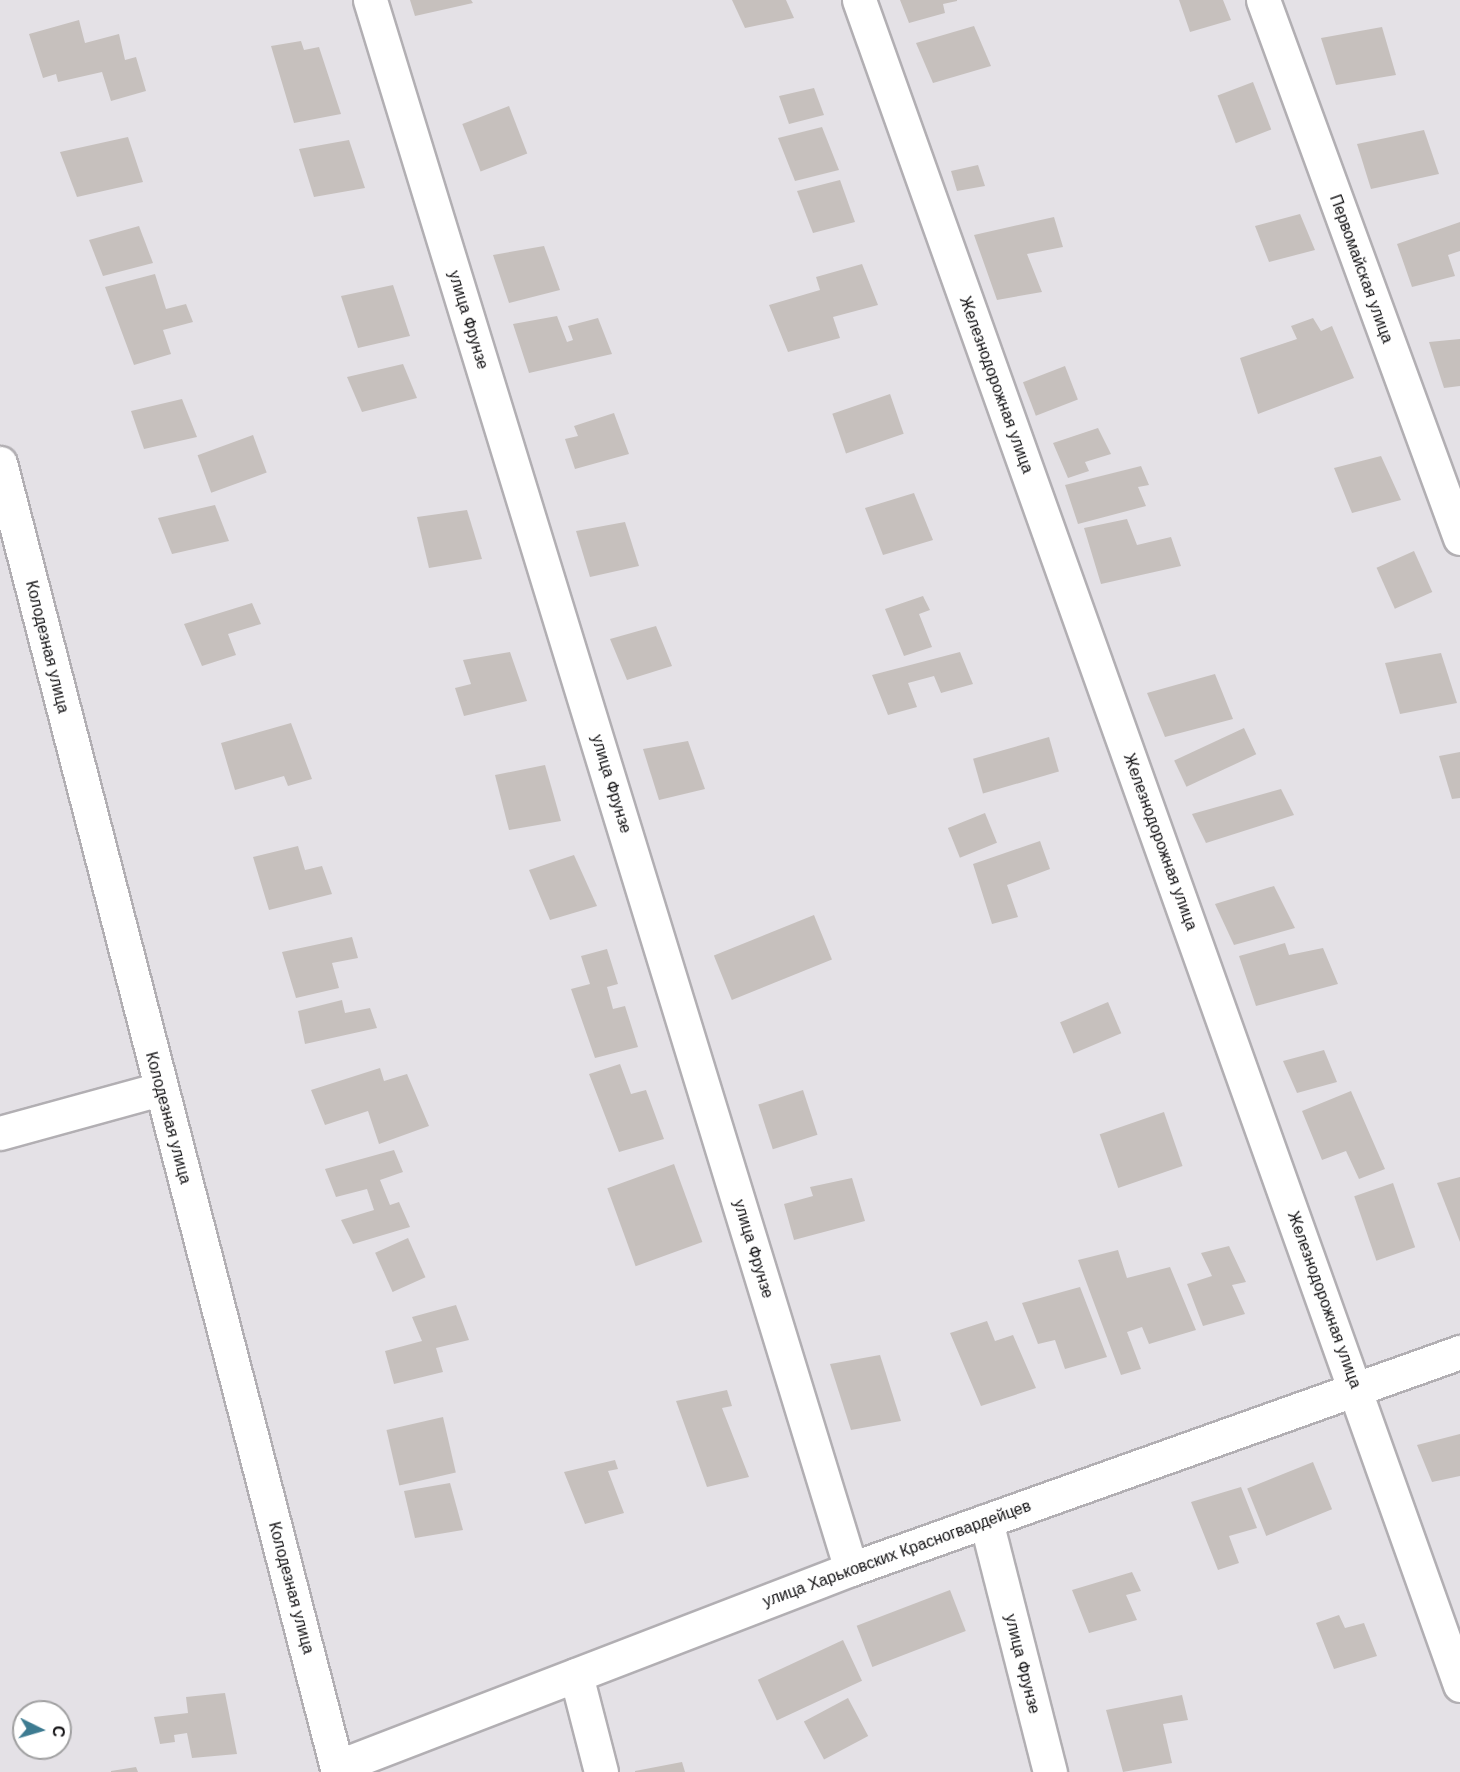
<!DOCTYPE html>
<meta charset="utf-8">
<style>
body{margin:0}
#map{position:relative;width:1460px;height:1772px;overflow:hidden;background:#e4e1e6;font-family:Arial,sans-serif}
div>[style]{position:absolute}
[style*='--x']{left:calc(var(--x)*1px);top:calc(var(--y)*1px);width:calc(var(--w)*1px);rotate:calc(var(--a)*1deg)}
.building>*{inset:0;background:#c6c0bd;transform-origin:0 0}
.roads{filter:drop-shadow(2px 0 #b2afb3) drop-shadow(-2px 0 #b2afb3) drop-shadow(0 2px #b2afb3) drop-shadow(0 -2px #b2afb3)}
.minor>*{height:33px;margin:-16.5px;padding:0 16.5px;transform-origin:16.5px;border-radius:16.5px;background:#fff}
.secondary>*{height:33px;margin:-16.5px;padding:0 16.5px;transform-origin:16.5px;border-radius:16.5px;background:#fff}
span{translate:-50% -50%;white-space:nowrap;text-align:center;line-height:1.15;-webkit-text-stroke:6px #fff;paint-order:stroke}
.street-label{font-size:16px;color:#121113}
.north{position:absolute;left:12px;top:1700px;width:60px;height:60px;box-sizing:border-box;background:#fff;border:2px solid #a0a0a1;border-radius:50%;rotate:95deg;font-size:16px;font-weight:700;line-height:24px;text-align:center;color:#121113}
.north::after{content:'';display:block;margin:auto;width:21px;height:27px;background:#3d7b91;clip-path:polygon(50% 0,100% 100%,50% 72%,0 100%)}
</style>
<div id="map">
<div class="building">
<i style="clip-path:polygon(410px 0,471px 0,473px 3px,415px 16px)"></i>
<i style="clip-path:polygon(732px 0,786px 0,794px 18px,745px 28px)"></i>
<i style="clip-path:polygon(900px 0,957px 0,957px 1px,943px 4px,945px 13px,909px 23px)"></i>
<i style="clip-path:polygon(1179px 0,1223px 0,1231px 20px,1190px 32px)"></i>
<i style="clip-path:polygon(79px 20px,85px 43px,119px 34px,125px 60px,136px 57px,146px 91px,111px 101px,102px 72px,58px 82px,56px 74px,43px 78px,29px 34px)"></i>
<i style="clip-path:polygon(974px 26px,991px 66px,933px 83px,916px 43px)"></i>
<i style="clip-path:polygon(1382px 27px,1396px 75px,1336px 85px,1321px 38px)"></i>
<i style="clip-path:polygon(301px 41px,304px 50px,319px 47px,341px 114px,294px 123px,271px 46px)"></i>
<i style="left:1253px;top:82px;width:51px;height:38px;rotate:69deg"></i>
<i style="clip-path:polygon(814px 88px,824px 115px,789px 124px,779px 96px)"></i>
<i style="left:509px;top:106px;width:51px;height:50px;rotate:69deg"></i>
<i style="clip-path:polygon(822px 127px,839px 170px,795px 181px,778px 138px)"></i>
<i style="clip-path:polygon(1424px 130px,1439px 174px,1371px 189px,1357px 144px)"></i>
<i style="clip-path:polygon(128px 137px,143px 182px,77px 197px,60px 152px)"></i>
<i style="clip-path:polygon(349px 140px,365px 188px,314px 197px,299px 149px)"></i>
<i style="clip-path:polygon(978px 165px,985px 186px,957px 191px,951px 171px)"></i>
<i style="clip-path:polygon(840px 180px,855px 222px,813px 233px,797px 191px)"></i>
<i style="clip-path:polygon(1300px 214px,1315px 250px,1269px 262px,1255px 226px)"></i>
<i style="clip-path:polygon(1054px 217px,1063px 247px,1027px 254px,1042px 292px,997px 300px,974px 235px)"></i>
<i style="clip-path:polygon(1460px 222px,1460px 251px,1448px 255px,1455px 276px,1412px 287px,1397px 244px)"></i>
<i style="clip-path:polygon(139px 226px,153px 263px,103px 276px,89px 240px)"></i>
<i style="clip-path:polygon(544px 246px,560px 290px,509px 303px,493px 255px)"></i>
<i style="clip-path:polygon(862px 264px,878px 305px,833px 317px,840px 338px,788px 352px,769px 305px,820px 290px,816px 277px)"></i>
<i style="clip-path:polygon(155px 274px,166px 309px,186px 304px,193px 322px,163px 330px,171px 354px,134px 365px,105px 287px)"></i>
<i style="clip-path:polygon(393px 285px,410px 336px,358px 348px,341px 296px)"></i>
<i style="clip-path:polygon(557px 316px,567px 342px,573px 340px,568px 326px,598px 318px,612px 354px,529px 373px,513px 324px)"></i>
<i style="clip-path:polygon(1313px 318px,1321px 331px,1332px 326px,1354px 378px,1258px 414px,1240px 358px,1297px 339px,1291px 326px)"></i>
<i style="clip-path:polygon(1460px 339px,1460px 386px,1444px 388px,1429px 342px)"></i>
<i style="clip-path:polygon(403px 364px,417px 398px,362px 412px,347px 377px)"></i>
<i style="left:1065px;top:366px;width:36px;height:45px;rotate:69deg"></i>
<i style="left:890px;top:394px;width:42px;height:61px;rotate:71deg"></i>
<i style="clip-path:polygon(182px 399px,197px 437px,144px 449px,131px 411px)"></i>
<i style="clip-path:polygon(614px 413px,629px 454px,575px 469px,565px 439px,578px 436px,574px 426px)"></i>
<i style="clip-path:polygon(1098px 428px,1111px 454px,1085px 462px,1089px 471px,1068px 478px,1053px 443px)"></i>
<i style="left:253px;top:435px;width:40px;height:59px;rotate:70deg"></i>
<i style="clip-path:polygon(1381px 456px,1401px 500px,1352px 513px,1334px 468px)"></i>
<i style="clip-path:polygon(1141px 466px,1149px 485px,1138px 487px,1146px 506px,1078px 524px,1065px 485px)"></i>
<i style="clip-path:polygon(914px 493px,933px 540px,883px 555px,865px 508px)"></i>
<i style="clip-path:polygon(215px 505px,229px 541px,172px 554px,158px 518px)"></i>
<i style="clip-path:polygon(467px 510px,482px 559px,429px 568px,417px 517px)"></i>
<i style="clip-path:polygon(1127px 519px,1137px 545px,1171px 537px,1181px 566px,1101px 584px,1084px 528px)"></i>
<i style="clip-path:polygon(625px 522px,639px 566px,590px 577px,576px 531px)"></i>
<i style="left:1414px;top:551px;width:45px;height:41px;rotate:66deg"></i>
<i style="clip-path:polygon(923px 596px,930px 610px,919px 614px,932px 647px,904px 656px,885px 609px)"></i>
<i style="clip-path:polygon(252px 603px,261px 624px,228px 634px,236px 655px,202px 666px,184px 624px)"></i>
<i style="clip-path:polygon(656px 626px,672px 666px,627px 680px,610px 639px)"></i>
<i style="clip-path:polygon(510px 652px,527px 701px,464px 716px,455px 688px,471px 684px,463px 660px)"></i>
<i style="clip-path:polygon(960px 652px,973px 684px,941px 693px,934px 676px,908px 683px,917px 707px,888px 715px,872px 675px)"></i>
<i style="clip-path:polygon(1441px 653px,1457px 703px,1400px 714px,1385px 663px)"></i>
<i style="clip-path:polygon(1215px 674px,1233px 719px,1165px 737px,1147px 693px)"></i>
<i style="clip-path:polygon(291px 723px,312px 779px,288px 786px,284px 776px,235px 790px,221px 743px)"></i>
<i style="left:1244px;top:728px;width:29px;height:77px;rotate:65deg"></i>
<i style="left:1049px;top:737px;width:36px;height:79px;rotate:74deg"></i>
<i style="clip-path:polygon(688px 741px,705px 789px,659px 800px,643px 749px)"></i>
<i style="clip-path:polygon(1460px 752px,1460px 798px,1452px 799px,1439px 756px)"></i>
<i style="clip-path:polygon(545px 765px,561px 821px,509px 830px,495px 775px)"></i>
<i style="clip-path:polygon(1281px 789px,1294px 815px,1206px 843px,1192px 814px)"></i>
<i style="left:985px;top:813px;width:32px;height:40px;rotate:68deg"></i>
<i style="clip-path:polygon(1040px 841px,1050px 869px,1007px 885px,1018px 917px,992px 924px,973px 864px)"></i>
<i style="clip-path:polygon(298px 846px,305px 870px,322px 866px,332px 894px,269px 910px,253px 857px)"></i>
<i style="clip-path:polygon(574px 855px,597px 906px,550px 920px,529px 870px)"></i>
<i style="clip-path:polygon(1274px 886px,1295px 928px,1234px 945px,1215px 904px)"></i>
<i style="left:814px;top:915px;width:48px;height:108px;rotate:68deg"></i>
<i style="clip-path:polygon(352px 937px,358px 958px,332px 963px,339px 988px,296px 998px,282px 952px)"></i>
<i style="clip-path:polygon(1285px 943px,1289px 955px,1323px 948px,1338px 984px,1256px 1006px,1239px 956px)"></i>
<i style="clip-path:polygon(607px 949px,618px 984px,607px 987px,613px 1009px,625px 1006px,638px 1047px,595px 1058px,571px 989px,590px 984px,581px 956px)"></i>
<i style="clip-path:polygon(342px 1000px,345px 1013px,370px 1008px,377px 1028px,305px 1044px,298px 1011px)"></i>
<i style="left:1108px;top:1002px;width:34px;height:52px;rotate:67deg"></i>
<i style="clip-path:polygon(1324px 1050px,1337px 1082px,1297px 1093px,1283px 1061px)"></i>
<i style="clip-path:polygon(620px 1064px,631px 1094px,646px 1090px,664px 1139px,619px 1152px,589px 1074px)"></i>
<i style="clip-path:polygon(380px 1068px,384px 1081px,407px 1074px,429px 1126px,379px 1144px,368px 1111px,325px 1125px,311px 1090px)"></i>
<i style="left:803px;top:1090px;width:47px;height:47px;rotate:72deg"></i>
<i style="clip-path:polygon(1351px 1091px,1385px 1169px,1359px 1179px,1346px 1151px,1322px 1160px,1302px 1111px)"></i>
<i style="left:1164px;top:1112px;width:57px;height:68px;rotate:71deg"></i>
<i style="clip-path:polygon(394px 1150px,403px 1172px,380px 1180px,390px 1205px,399px 1202px,410px 1227px,353px 1244px,341px 1220px,374px 1210px,367px 1189px,336px 1197px,325px 1169px)"></i>
<i style="left:674px;top:1164px;width:83px;height:71px;rotate:70deg"></i>
<i style="clip-path:polygon(1460px 1177px,1460px 1242px,1437px 1183px)"></i>
<i style="clip-path:polygon(852px 1178px,865px 1221px,794px 1240px,784px 1204px,813px 1196px,810px 1187px)"></i>
<i style="left:1393px;top:1183px;width:68px;height:41px;rotate:71deg"></i>
<i style="left:408px;top:1238px;width:43px;height:36px;rotate:66deg"></i>
<i style="clip-path:polygon(1229px 1246px,1246px 1282px,1232px 1285px,1245px 1314px,1203px 1326px,1187px 1284px,1212px 1276px,1201px 1253px)"></i>
<i style="clip-path:polygon(1118px 1250px,1127px 1278px,1170px 1267px,1196px 1330px,1149px 1344px,1142px 1327px,1127px 1332px,1141px 1369px,1121px 1375px,1078px 1260px)"></i>
<i style="clip-path:polygon(1080px 1287px,1107px 1357px,1065px 1369px,1055px 1340px,1038px 1344px,1022px 1303px)"></i>
<i style="clip-path:polygon(456px 1305px,469px 1340px,436px 1348px,443px 1372px,394px 1384px,385px 1351px,422px 1341px,412px 1317px)"></i>
<i style="clip-path:polygon(987px 1321px,995px 1341px,1013px 1335px,1036px 1388px,981px 1406px,950px 1333px)"></i>
<i style="clip-path:polygon(880px 1355px,901px 1421px,851px 1430px,830px 1364px)"></i>
<i style="clip-path:polygon(727px 1390px,732px 1406px,722px 1408px,749px 1477px,707px 1487px,676px 1401px)"></i>
<i style="left:443px;top:1417px;width:57px;height:58px;rotate:77deg"></i>
<i style="clip-path:polygon(1460px 1434px,1460px 1476px,1432px 1482px,1417px 1445px)"></i>
<i style="clip-path:polygon(615px 1460px,618px 1469px,608px 1471px,624px 1513px,585px 1524px,564px 1472px)"></i>
<i style="left:1313px;top:1462px;width:51px;height:71px;rotate:68deg"></i>
<i style="clip-path:polygon(450px 1483px,463px 1530px,415px 1538px,404px 1491px)"></i>
<i style="clip-path:polygon(1241px 1487px,1257px 1528px,1229px 1536px,1239px 1563px,1218px 1570px,1191px 1502px)"></i>
<i style="clip-path:polygon(1132px 1572px,1141px 1591px,1126px 1595px,1137px 1620px,1089px 1633px,1072px 1590px)"></i>
<i style="left:950px;top:1590px;width:44px;height:100px;rotate:69deg"></i>
<i style="clip-path:polygon(1339px 1615px,1345px 1628px,1364px 1623px,1377px 1656px,1334px 1669px,1316px 1623px)"></i>
<i style="left:843px;top:1640px;width:45px;height:94px;rotate:65deg"></i>
<i style="clip-path:polygon(225px 1693px,237px 1754px,192px 1758px,187px 1733px,174px 1735px,175px 1742px,160px 1744px,154px 1717px,188px 1713px,186px 1697px)"></i>
<i style="clip-path:polygon(1182px 1695px,1188px 1720px,1163px 1724px,1172px 1763px,1123px 1772px,1106px 1710px)"></i>
<i style="left:848px;top:1698px;width:43px;height:50px;rotate:62deg"></i>
<i style="clip-path:polygon(682px 1762px,685px 1772px,635px 1772px,635px 1771px)"></i>
<i style="clip-path:polygon(136px 1767px,138px 1772px,111px 1772px,111px 1771px)"></i>
</div>
<div class="roads">
<div class="minor">
<i style="--x:370;--y:0;--w:1641;--a:72.96"></i>
<i style="--x:859;--y:0;--w:1789;--a:70.37"></i>
<i style="--x:1263;--y:0;--w:573;--a:69.89"></i>
<i style="--x:0;--y:1133;--w:166;--a:-15.4"></i>
<i style="--x:986;--y:1521;--w:259;--a:75.7"></i>
<i style="--x:576;--y:1675;--w:100;--a:75.5"></i>
<i style="--x:337;--y:1767;--w:551;--a:-21.07"></i>
<i style="--x:851;--y:1569;--w:647;--a:-19.61"></i>
</div>
<div class="secondary">
<i style="--x:0;--y:463;--w:1352;--a:75.52"></i>
</div>
</div>
<div class="street-label">
<span style="left:1361px;top:269px;rotate:70deg">Первомайская улица</span>
<span style="left:468px;top:320px;rotate:73deg">улица Фрунзе</span>
<span style="left:996px;top:385px;rotate:70deg">Железнодорожная улица</span>
<span style="left:47px;top:647px;rotate:76deg">Колодезная улица</span>
<span style="left:611px;top:784px;rotate:73deg">улица Фрунзе</span>
<span style="left:1160px;top:842px;rotate:70deg">Железнодорожная улица</span>
<span style="left:168px;top:1118px;rotate:75deg">Колодезная улица</span>
<span style="left:753px;top:1249px;rotate:73deg">улица Фрунзе</span>
<span style="left:1324px;top:1300px;rotate:70deg">Железнодорожная улица</span>
<span style="left:897px;top:1554px;rotate:-20deg">улица Харьковских Красногвардейцев</span>
<span style="left:291px;top:1588px;rotate:75deg">Колодезная улица</span>
<span style="left:1022px;top:1664px;rotate:76deg">улица Фрунзе</span>
</div>
<div class="north">С</div>
</div>
